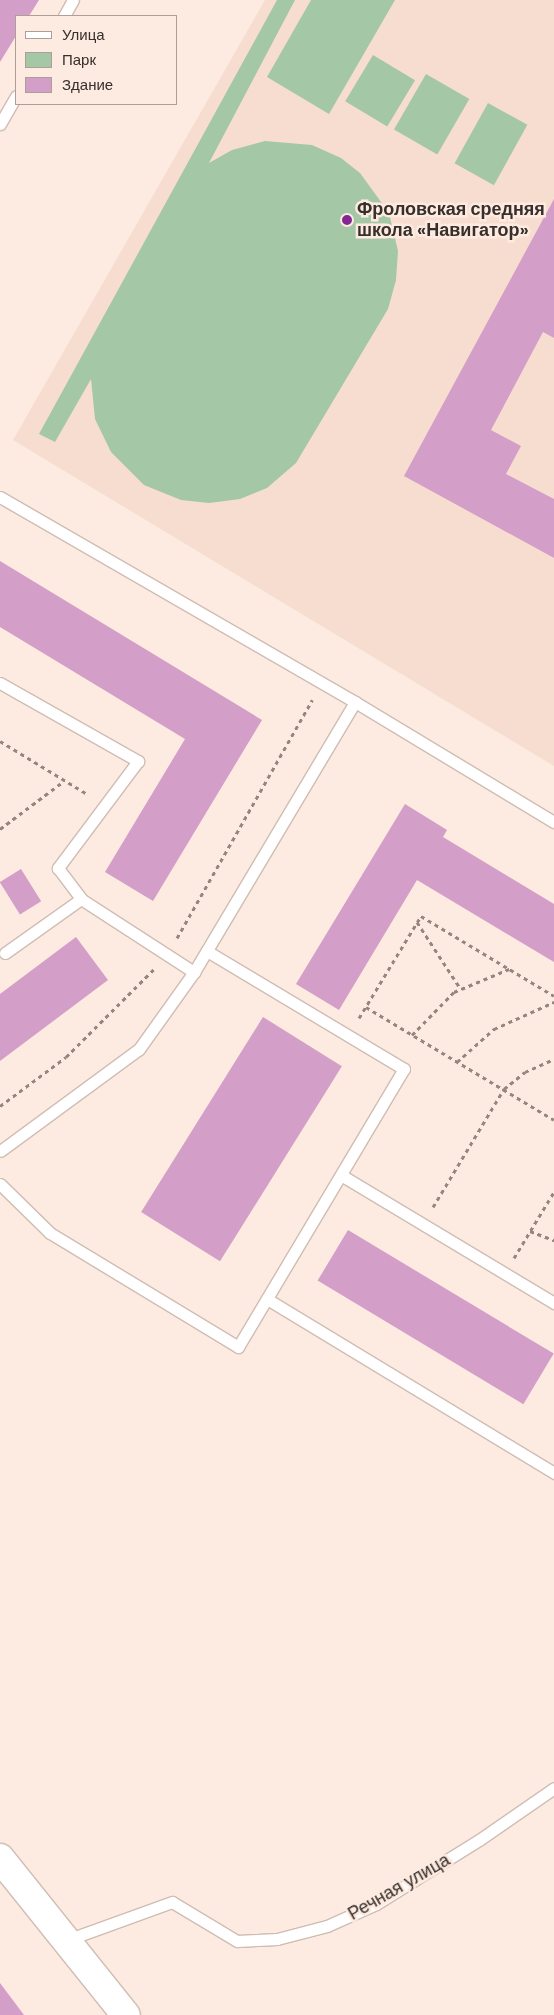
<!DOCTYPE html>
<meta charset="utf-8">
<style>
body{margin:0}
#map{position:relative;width:554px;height:2015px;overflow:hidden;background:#fdeae0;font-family:"DM Sans",sans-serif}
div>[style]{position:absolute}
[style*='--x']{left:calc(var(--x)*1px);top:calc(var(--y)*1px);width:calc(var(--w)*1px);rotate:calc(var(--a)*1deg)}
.built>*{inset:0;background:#f7ddcf}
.green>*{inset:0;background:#a4c7a6;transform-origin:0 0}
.building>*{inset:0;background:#d39ec8;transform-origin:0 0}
.path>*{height:3px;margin-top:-1.5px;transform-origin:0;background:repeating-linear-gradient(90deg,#93867f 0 4px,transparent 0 8px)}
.roads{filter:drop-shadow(1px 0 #cfbdb3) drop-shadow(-1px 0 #cfbdb3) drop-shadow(0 1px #cfbdb3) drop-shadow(0 -1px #cfbdb3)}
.lane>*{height:11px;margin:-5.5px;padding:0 5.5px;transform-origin:5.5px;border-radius:5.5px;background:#fff}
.secondary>*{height:28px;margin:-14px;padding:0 14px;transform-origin:14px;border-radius:14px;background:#fff}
.dots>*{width:14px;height:14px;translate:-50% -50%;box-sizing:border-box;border:2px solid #fdeae0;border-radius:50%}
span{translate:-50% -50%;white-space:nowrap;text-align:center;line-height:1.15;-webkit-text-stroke:5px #fdeae0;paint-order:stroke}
.poi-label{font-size:18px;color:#362f2b;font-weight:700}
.left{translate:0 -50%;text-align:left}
.street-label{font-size:18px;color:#362f2b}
.legend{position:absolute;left:15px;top:15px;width:162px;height:90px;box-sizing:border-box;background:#fdeae0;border:1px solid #ad9f98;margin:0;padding:6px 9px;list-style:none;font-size:15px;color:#362f2b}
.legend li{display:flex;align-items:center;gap:10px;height:25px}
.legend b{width:25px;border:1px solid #ad9f98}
</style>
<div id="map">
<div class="built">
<i style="clip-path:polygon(265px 0,554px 0,554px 766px,13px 440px)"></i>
</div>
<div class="green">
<i style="clip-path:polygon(277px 0,295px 0,209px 163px,232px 150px,265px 141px,312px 145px,341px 158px,360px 173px,389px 213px,398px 251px,396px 280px,388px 309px,296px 463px,267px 488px,240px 499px,209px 503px,181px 500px,144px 485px,111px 452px,95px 419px,91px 379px,55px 442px,39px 434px)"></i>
<i style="clip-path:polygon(311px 0,395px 0,329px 114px,267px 77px)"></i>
<i style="left:373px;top:55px;width:49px;height:54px;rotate:31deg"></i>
<i style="left:426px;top:74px;width:50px;height:64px;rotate:30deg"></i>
<i style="left:488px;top:103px;width:45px;height:69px;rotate:29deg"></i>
</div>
<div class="building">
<i style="clip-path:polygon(0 0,39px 0,29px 16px,16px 16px,16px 36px,0 62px)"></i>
<i style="clip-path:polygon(554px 199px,554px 338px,543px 332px,491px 430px,521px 446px,506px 474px,554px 499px,554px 558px,404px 476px)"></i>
<i style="clip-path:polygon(0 561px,262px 720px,153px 901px,105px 872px,185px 739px,0 627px)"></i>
<i style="clip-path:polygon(405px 804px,447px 830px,443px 837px,554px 904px,554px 962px,417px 880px,339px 1010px,296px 984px)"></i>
<i style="left:21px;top:869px;width:38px;height:25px;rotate:58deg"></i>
<i style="clip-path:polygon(76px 937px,108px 980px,0 1061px,0 994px)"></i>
<i style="left:263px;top:1017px;width:93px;height:230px;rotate:32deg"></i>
<i style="left:348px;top:1230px;width:240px;height:59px;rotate:31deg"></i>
<i style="clip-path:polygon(0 1983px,24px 2015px,0 2015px)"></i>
</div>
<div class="path">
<i style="--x:0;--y:741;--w:102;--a:31.3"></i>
<i style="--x:0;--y:829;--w:80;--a:-36.9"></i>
<i style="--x:417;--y:922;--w:79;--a:56.9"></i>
<i style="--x:177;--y:938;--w:274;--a:-60.4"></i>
<i style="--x:366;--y:1007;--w:219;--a:31"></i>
<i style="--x:359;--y:1018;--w:119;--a:-58.7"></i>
<i style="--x:421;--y:916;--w:155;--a:31"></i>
<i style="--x:412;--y:1035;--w:60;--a:-45.7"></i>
<i style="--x:454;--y:992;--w:60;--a:-22.7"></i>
<i style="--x:457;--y:1062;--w:50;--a:-41.7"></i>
<i style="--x:494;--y:1029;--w:66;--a:-24.2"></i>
<i style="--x:0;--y:1106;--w:82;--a:-36.6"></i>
<i style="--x:66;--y:1057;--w:124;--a:-45"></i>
<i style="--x:433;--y:1207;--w:138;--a:-59"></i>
<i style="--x:504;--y:1089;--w:27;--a:-39"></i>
<i style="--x:525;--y:1072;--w:32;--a:-24"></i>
<i style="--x:530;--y:1231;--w:26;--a:21"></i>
<i style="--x:514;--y:1258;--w:77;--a:-58.8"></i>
</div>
<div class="roads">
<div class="lane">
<i style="--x:64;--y:16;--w:18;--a:-61"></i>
<i style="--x:0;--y:124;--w:32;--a:-60"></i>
<i style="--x:0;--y:497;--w:410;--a:30"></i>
<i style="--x:355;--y:702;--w:314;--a:120.8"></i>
<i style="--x:194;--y:972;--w:95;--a:125.5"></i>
<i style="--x:139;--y:1049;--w:172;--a:143.7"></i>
<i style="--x:0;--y:683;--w:159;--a:29.5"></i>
<i style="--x:138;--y:761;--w:134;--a:126.8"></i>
<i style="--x:58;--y:868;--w:39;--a:53"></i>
<i style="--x:81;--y:899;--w:135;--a:32.9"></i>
<i style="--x:355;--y:702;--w:232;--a:31.1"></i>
<i style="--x:5;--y:953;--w:93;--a:-35.4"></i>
<i style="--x:341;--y:1175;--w:249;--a:31"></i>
<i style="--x:0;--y:1184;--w:70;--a:44.4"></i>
<i style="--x:50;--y:1233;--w:220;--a:31.2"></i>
<i style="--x:238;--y:1347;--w:324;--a:-59.2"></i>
<i style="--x:404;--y:1069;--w:230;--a:-149.1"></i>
<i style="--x:267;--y:1299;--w:336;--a:31.2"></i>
<i style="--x:67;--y:1940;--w:112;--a:-19.9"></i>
<i style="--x:172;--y:1902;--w:76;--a:31"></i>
<i style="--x:237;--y:1941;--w:40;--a:-2.9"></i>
<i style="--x:277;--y:1939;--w:52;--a:-14.6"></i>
<i style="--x:327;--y:1926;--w:54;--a:-24.2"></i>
<i style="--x:376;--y:1904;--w:121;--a:-31.9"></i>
<i style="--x:479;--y:1840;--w:91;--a:-34.7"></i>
</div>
<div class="secondary">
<i style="--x:0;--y:1858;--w:201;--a:51.3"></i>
</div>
</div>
<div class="dots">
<i style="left:347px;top:220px;background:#832793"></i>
</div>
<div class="poi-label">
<span class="left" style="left:357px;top:220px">Фроловская средняя<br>школа «Навигатор»</span>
</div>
<div class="street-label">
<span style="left:399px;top:1887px;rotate:-30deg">Речная улица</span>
</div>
<ul class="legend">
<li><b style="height:6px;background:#fff"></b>Улица</li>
<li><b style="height:14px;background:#a4c7a6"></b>Парк</li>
<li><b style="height:14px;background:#d39ec8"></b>Здание</li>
</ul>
</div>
